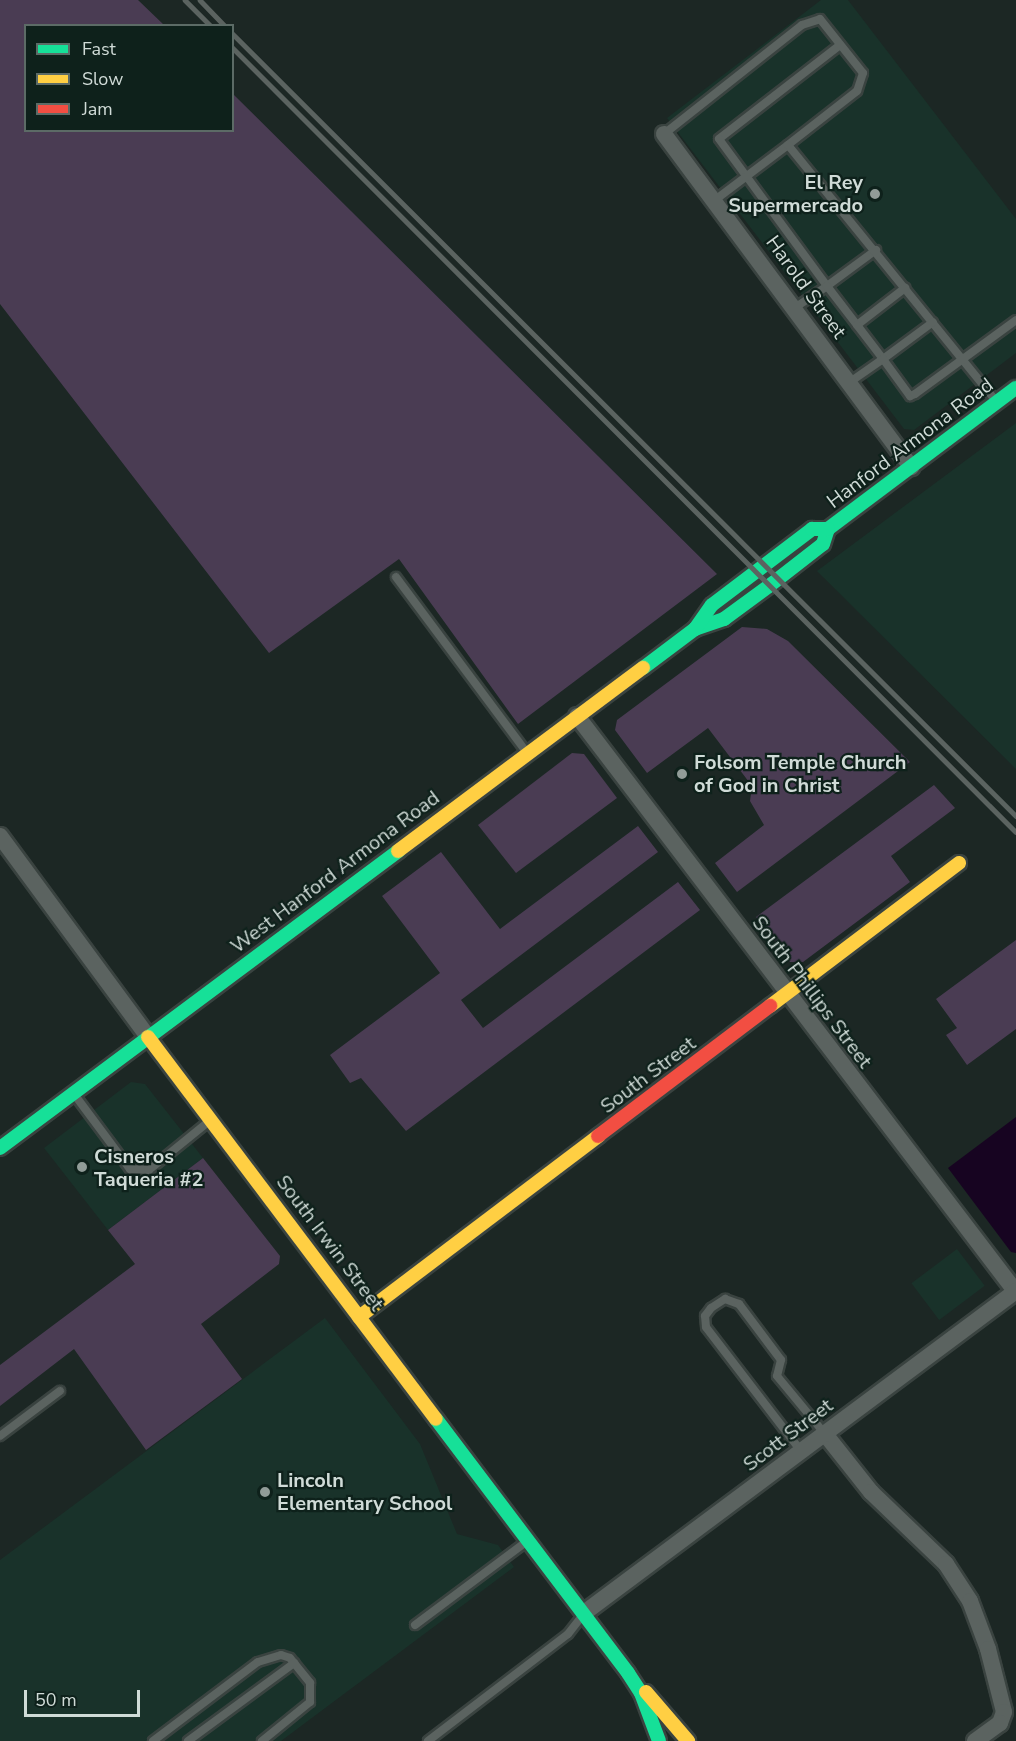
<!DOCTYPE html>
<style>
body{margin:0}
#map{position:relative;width:1016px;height:1741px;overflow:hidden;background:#1c2724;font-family:"Nunito Sans",sans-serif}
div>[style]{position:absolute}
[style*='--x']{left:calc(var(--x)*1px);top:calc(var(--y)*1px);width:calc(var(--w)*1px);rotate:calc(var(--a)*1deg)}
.built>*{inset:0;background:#19322a;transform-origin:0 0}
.green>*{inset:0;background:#4a3c53}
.water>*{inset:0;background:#170421}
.roads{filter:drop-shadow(2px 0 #3a4340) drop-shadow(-2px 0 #3a4340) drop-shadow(0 2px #3a4340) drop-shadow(0 -2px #3a4340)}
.lane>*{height:8px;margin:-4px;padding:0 4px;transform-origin:4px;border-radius:4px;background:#5b6360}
.street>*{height:16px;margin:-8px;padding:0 8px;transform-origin:8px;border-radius:8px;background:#5b6360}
.fast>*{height:14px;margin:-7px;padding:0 7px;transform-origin:7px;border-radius:7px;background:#16e098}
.slow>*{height:14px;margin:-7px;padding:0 7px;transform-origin:7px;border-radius:7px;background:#ffcf43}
.jam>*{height:14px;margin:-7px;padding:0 7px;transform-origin:7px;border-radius:7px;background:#f24e42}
.rail>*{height:4.5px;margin:-2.25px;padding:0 2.25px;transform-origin:2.25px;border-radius:2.25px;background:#5b6360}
.dots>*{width:16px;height:16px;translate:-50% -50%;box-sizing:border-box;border:3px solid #0e211b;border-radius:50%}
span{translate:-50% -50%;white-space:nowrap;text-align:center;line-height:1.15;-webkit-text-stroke:4.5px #0e211b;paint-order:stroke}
.poi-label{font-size:20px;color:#d0dbd7;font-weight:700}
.right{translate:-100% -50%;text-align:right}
.left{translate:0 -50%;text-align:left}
.street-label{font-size:20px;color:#d0dbd7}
.legend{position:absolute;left:24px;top:24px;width:210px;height:108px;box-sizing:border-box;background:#0e211b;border:2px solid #5c6b66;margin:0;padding:8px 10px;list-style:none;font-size:18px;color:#d0dbd7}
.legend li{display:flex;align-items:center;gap:12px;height:30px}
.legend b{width:30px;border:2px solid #5c6b66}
.scale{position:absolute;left:24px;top:1690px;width:116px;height:27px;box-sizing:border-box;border:3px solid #d0dbd7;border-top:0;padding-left:8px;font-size:18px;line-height:21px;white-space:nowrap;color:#d0dbd7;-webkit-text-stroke:4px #0e211b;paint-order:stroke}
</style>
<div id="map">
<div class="built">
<i style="clip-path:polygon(821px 0,848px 0,1016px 219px,1016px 353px,914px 430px,904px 429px,667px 118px)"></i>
<i style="clip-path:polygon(1016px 423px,1016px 769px,817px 571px)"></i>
<i style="clip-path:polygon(131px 1082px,145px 1084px,203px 1158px,108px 1230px,44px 1148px)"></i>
<i style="left:957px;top:1249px;width:46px;height:57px;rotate:53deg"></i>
<i style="clip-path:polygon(325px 1318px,420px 1444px,457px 1534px,498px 1545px,514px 1567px,281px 1741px,0 1741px,0 1560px)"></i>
</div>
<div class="green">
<i style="clip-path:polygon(0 0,138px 0,164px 25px,26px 26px,26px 130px,232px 130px,233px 94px,717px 574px,518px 724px,399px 559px,269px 653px,0 304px)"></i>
<i style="clip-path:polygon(742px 627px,767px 629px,788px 641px,910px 762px,737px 892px,715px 863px,764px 825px,750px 801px,752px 786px,708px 728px,647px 773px,615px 730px,617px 720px)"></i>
<i style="clip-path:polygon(572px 753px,584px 754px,617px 798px,516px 873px,478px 825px)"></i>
<i style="clip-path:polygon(934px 785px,955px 808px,891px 856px,910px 882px,803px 962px,790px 962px,756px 917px)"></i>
<i style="clip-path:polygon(638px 826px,658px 852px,461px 1000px,483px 1028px,678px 882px,700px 910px,406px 1131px,361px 1078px,350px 1083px,330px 1055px,440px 973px,382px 896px,441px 852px,500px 929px)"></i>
<i style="clip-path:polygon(1016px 940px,1016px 1029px,967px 1065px,946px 1035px,957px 1028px,936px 999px)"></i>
<i style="clip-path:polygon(203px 1158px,280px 1256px,279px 1264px,201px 1324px,242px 1379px,146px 1450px,74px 1349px,0 1406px,0 1365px,135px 1264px,108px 1230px)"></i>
</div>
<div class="water">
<i style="clip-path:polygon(1016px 1117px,1016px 1253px,1011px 1252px,948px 1168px)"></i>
</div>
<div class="roads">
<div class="lane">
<i style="--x:840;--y:45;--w:153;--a:142.2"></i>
<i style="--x:719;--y:139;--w:182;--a:53.7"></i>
<i style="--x:827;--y:286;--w:61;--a:-36.3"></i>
<i style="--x:664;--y:134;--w:176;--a:-38.3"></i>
<i style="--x:802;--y:25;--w:19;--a:-18"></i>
<i style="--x:820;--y:19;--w:69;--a:51.5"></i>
<i style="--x:863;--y:73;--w:19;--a:108"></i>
<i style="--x:857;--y:91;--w:88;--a:142"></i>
<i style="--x:715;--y:200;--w:91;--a:-37"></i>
<i style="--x:788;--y:145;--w:328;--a:50.9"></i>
<i style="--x:796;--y:307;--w:37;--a:-34"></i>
<i style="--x:827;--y:286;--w:49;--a:52.4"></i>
<i style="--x:857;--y:325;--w:61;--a:-37.6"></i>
<i style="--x:857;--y:325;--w:43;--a:52.6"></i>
<i style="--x:883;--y:359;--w:62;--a:-36.5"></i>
<i style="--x:850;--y:382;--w:40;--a:-34.9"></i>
<i style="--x:883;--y:359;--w:46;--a:53.9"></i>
<i style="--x:910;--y:396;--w:5;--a:-22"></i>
<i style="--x:915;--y:394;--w:125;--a:-36.2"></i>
<i style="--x:396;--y:577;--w:219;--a:53.3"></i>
<i style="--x:74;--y:1094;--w:94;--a:53.3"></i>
<i style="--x:130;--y:1169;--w:19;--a:3"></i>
<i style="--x:149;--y:1170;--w:76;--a:-39.1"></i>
<i style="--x:0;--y:1436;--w:75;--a:-36.9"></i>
<i style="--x:801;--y:1451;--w:156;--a:-127.5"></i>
<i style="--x:706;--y:1327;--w:11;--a:-95"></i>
<i style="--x:705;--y:1316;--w:10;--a:-53"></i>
<i style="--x:711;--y:1308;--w:17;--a:-33"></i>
<i style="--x:725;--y:1299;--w:15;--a:20"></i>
<i style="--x:739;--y:1304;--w:70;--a:53.1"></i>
<i style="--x:781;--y:1360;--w:16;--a:104"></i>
<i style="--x:777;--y:1376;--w:75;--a:50.4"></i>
<i style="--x:415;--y:1625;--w:139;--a:-36.8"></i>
<i style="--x:153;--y:1741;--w:131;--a:-37"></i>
<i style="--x:258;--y:1662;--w:24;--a:-17"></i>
<i style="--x:281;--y:1655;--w:9;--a:18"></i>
<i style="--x:290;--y:1658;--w:32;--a:51"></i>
<i style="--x:310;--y:1683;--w:19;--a:90"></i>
<i style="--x:310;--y:1702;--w:62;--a:140.9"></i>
<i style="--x:188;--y:1741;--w:132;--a:-36.3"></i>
<i style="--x:428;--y:1741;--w:176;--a:-37.4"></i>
<i style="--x:568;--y:1634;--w:24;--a:-52"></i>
</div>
<div class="street">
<i style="--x:664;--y:134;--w:415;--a:53.4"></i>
<i style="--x:577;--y:716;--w:724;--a:52.69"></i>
<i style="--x:0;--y:836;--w:250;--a:53.6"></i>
<i style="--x:825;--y:1434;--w:74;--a:51.6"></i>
<i style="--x:871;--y:1492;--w:104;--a:43.8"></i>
<i style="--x:946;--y:1564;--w:44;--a:57"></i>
<i style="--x:970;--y:1601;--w:51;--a:69.4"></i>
<i style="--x:988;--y:1649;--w:65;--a:75.7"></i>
<i style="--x:1004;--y:1712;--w:12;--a:110"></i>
<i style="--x:1000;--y:1723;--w:31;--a:144"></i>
<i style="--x:584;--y:1613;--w:539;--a:-36.7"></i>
</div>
<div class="fast">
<i style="--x:695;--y:629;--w:31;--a:-19"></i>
<i style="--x:724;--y:619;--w:56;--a:-36.3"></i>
<i style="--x:769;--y:586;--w:68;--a:-37.9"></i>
<i style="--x:823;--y:544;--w:16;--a:-72"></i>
<i style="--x:828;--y:529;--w:235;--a:-36.9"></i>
<i style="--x:643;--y:668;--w:65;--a:-36.9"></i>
<i style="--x:695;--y:629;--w:29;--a:-55"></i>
<i style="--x:712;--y:605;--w:126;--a:-37.2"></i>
<i style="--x:812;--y:529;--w:16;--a:0"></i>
<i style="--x:0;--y:1148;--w:497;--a:-36.7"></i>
<i style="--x:436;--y:1419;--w:318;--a:52.9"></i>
<i style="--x:628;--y:1673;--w:24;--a:57"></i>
<i style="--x:641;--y:1693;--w:51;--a:69.4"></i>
</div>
<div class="slow">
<i style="--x:398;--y:851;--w:306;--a:-36.8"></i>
<i style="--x:770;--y:1006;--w:237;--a:-37.1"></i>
<i style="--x:148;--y:1037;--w:478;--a:53"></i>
<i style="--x:359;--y:1317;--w:300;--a:-37.1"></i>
<i style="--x:646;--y:1692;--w:65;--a:49.4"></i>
</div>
<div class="jam">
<i style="--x:598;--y:1136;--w:216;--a:-37.1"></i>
</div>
</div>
<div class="rail">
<i style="--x:185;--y:0;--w:37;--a:45"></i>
<i style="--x:200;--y:0;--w:36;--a:46"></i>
<i style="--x:232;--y:33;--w:1108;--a:44.96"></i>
<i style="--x:232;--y:47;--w:1109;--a:45.04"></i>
</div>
<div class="dots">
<i style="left:875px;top:194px;background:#919c98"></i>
<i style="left:682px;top:774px;background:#919c98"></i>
<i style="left:82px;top:1167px;background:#919c98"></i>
<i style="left:265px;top:1492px;background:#919c98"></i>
</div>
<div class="poi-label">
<span class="right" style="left:863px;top:194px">El Rey<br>Supermercado</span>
<span class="left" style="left:694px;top:774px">Folsom Temple Church<br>of God in Christ</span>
<span class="left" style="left:94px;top:1168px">Cisneros<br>Taqueria #2</span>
<span class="left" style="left:277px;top:1492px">Lincoln<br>Elementary School</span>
</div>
<div class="street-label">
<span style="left:806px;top:287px;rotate:54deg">Harold Street</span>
<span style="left:910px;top:443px;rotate:-37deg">Hanford Armona Road</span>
<span style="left:335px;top:872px;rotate:-37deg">West Hanford Armona Road</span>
<span style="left:812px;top:992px;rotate:53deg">South Phillips Street</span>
<span style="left:648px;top:1075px;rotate:-37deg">South Street</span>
<span style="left:330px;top:1243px;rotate:53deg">South Irwin Street</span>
<span style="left:788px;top:1435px;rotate:-37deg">Scott Street</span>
</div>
<ul class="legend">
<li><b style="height:8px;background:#16e098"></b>Fast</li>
<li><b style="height:8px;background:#ffcf43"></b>Slow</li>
<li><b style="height:8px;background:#f24e42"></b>Jam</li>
</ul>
<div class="scale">50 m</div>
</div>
